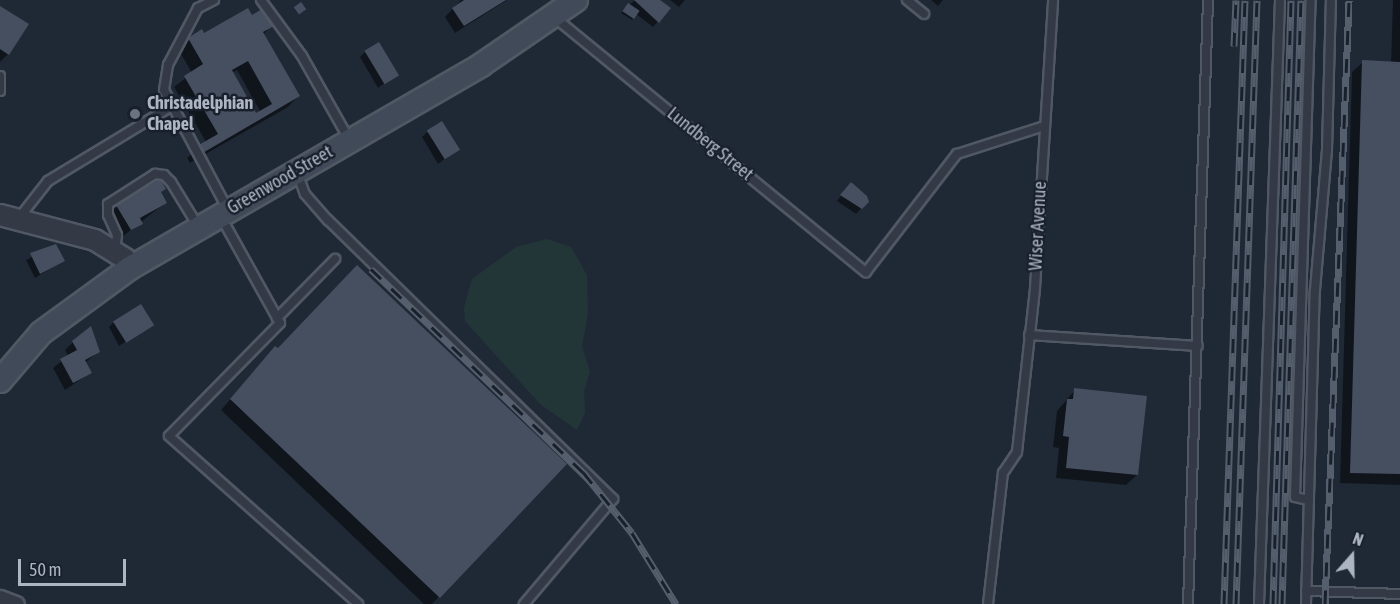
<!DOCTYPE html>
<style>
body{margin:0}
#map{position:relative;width:1400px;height:604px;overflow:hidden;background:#1f2936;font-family:"Asap Condensed",sans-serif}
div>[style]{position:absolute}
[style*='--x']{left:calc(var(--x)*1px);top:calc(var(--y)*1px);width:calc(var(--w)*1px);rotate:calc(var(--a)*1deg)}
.green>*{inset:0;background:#223638}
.shadow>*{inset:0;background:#0007}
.building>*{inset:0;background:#454f60;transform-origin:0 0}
.roads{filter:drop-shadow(2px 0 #505864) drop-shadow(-2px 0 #505864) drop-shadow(0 2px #505864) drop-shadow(0 -2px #505864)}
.service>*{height:8px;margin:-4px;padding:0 4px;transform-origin:4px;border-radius:4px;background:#333a46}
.minor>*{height:15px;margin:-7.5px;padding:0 7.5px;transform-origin:7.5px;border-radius:7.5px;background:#333a46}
.tertiary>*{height:20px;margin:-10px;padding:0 10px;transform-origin:10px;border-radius:10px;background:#333a46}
.secondary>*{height:22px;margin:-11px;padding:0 11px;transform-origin:11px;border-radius:11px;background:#414a59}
.rail>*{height:7px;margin-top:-3.5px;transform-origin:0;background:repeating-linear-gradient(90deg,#18202b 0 14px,#555e6d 0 28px);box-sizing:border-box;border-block:2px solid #555e6d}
.dots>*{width:16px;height:16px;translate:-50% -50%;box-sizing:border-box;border:3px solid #18202b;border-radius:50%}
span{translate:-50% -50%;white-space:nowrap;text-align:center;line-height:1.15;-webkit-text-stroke:5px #18202b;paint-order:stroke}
.poi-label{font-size:18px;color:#adb5c3;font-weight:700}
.left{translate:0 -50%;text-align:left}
.street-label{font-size:18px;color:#adb5c3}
.north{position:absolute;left:1322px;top:526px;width:60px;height:60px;-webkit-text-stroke:4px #18202b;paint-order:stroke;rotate:20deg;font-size:16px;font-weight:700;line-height:24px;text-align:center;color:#adb5c3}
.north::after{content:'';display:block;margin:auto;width:21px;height:27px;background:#adb5c3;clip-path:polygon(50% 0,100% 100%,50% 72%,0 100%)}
.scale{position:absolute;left:18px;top:559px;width:108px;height:27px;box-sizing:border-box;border:3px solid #adb5c3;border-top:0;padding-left:8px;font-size:18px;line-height:21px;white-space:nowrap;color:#adb5c3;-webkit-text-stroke:4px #18202b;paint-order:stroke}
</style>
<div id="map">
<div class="green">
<i style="clip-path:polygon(547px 239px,571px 247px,587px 275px,588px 313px,582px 346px,590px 372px,584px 391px,585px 413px,577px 430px,540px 404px,465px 321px,464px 308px,472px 279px,516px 247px)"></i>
</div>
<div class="shadow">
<i style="clip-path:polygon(461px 0,507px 0,455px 33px,445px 17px)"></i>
<i style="clip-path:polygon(635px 0,658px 0,669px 9px,653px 27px,636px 14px,632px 20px,621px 13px)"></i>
<i style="clip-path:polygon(670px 0,685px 0,679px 7px)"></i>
<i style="clip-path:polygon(931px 0,943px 0,938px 6px)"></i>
<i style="clip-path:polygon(1393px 0,1400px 0,1400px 485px,1340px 483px,1352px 72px,1363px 62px,1391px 63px)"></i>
<i style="clip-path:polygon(0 8px,8px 54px,0 62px)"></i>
<i style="clip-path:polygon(evenodd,252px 17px,272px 25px,263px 35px,298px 96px,288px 107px,190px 163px,187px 158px,206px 142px,174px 87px,192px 73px,178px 49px,189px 39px,252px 17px,237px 70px,261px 113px,255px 115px,232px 73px,237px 70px)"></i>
<i style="clip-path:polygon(365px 52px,397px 74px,378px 88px,360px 57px)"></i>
<i style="clip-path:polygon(427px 132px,458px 149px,438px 164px,422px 137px)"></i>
<i style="clip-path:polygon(164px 189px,160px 193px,165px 203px,122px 237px,109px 214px,117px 206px)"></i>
<i style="clip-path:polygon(846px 189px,867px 202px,856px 214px,837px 201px)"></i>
<i style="clip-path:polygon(55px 246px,63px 261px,35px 278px,26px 260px)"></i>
<i style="clip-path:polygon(114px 322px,152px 325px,119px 346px,109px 327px)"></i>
<i style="clip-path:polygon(73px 342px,98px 352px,85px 363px,90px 373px,65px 390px,53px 368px,68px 356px,65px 350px)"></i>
<i style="clip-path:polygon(275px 348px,565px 464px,432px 604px,424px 604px,221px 410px)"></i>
<i style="clip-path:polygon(1075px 390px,1137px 475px,1126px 485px,1056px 478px,1059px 448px,1053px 447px,1057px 411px)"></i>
</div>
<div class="building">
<i style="clip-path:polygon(464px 0,506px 0,464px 26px,452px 8px)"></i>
<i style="clip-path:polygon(634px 0,660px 0,671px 8px,659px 23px)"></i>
<i style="left:301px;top:2px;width:9px;height:9px;rotate:54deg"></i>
<i style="left:628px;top:3px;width:14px;height:10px;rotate:34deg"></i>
<i style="clip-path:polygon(0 6px,29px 24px,9px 55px,0 49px)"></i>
<i style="clip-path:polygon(evenodd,248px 8px,252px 15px,264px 8px,274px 26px,263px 32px,300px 96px,201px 154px,197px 146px,218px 134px,184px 76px,203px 64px,188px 38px,202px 29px,204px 33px,248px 8px,248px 61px,272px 104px,256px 113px,232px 70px,248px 61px)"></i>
<i style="left:379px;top:42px;width:39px;height:17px;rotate:59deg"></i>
<i style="clip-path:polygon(1362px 60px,1400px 62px,1400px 474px,1350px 473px)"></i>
<i style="left:442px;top:121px;width:34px;height:18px;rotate:58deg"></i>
<i style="clip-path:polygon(160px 179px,166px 189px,161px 192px,167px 203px,140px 218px,143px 224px,131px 230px,116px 205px)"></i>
<i style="clip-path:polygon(851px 182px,867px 196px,869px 202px,862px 209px,840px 195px)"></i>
<i style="clip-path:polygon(56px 244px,65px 261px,40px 274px,30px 253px)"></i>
<i style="clip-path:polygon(357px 265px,567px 464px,440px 598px,230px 399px,275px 346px,278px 348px)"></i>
<i style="left:141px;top:304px;width:25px;height:33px;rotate:58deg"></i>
<i style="clip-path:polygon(91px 326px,100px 352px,85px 360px,92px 373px,73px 383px,60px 359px,77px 350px,72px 341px)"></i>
<i style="clip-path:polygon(1074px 388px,1147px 396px,1138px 475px,1066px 468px,1069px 437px,1063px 436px,1067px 399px,1073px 399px)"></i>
</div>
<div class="roads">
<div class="service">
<i style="--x:214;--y:0;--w:18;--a:153"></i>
<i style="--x:198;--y:8;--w:64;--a:117.8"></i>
<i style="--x:168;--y:65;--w:25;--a:99"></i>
<i style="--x:164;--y:90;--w:134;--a:61.9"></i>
<i style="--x:261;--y:0;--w:69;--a:53.8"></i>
<i style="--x:302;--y:56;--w:95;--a:60.5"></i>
<i style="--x:907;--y:0;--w:22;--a:39"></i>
<i style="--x:554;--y:17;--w:403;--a:39.3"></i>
<i style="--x:866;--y:272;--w:149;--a:-52.4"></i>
<i style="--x:957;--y:154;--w:91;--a:-17.8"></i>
<i style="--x:0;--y:76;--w:15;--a:90"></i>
<i style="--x:298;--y:175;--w:20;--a:70"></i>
<i style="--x:305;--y:194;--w:35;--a:49"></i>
<i style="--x:328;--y:220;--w:399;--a:44.4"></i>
<i style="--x:613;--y:499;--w:138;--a:130.3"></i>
<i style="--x:221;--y:217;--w:121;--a:60.9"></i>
<i style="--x:280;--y:323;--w:158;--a:134.5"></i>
<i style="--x:169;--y:436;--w:253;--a:41.6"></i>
<i style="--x:19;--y:218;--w:47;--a:-51.9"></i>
<i style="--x:48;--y:181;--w:145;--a:-31.2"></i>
<i style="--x:115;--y:250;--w:15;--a:-82"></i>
<i style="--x:117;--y:235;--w:22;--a:-114"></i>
<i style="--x:108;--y:215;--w:11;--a:-90"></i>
<i style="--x:108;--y:204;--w:56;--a:-32.6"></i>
<i style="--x:155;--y:174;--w:9;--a:6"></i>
<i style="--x:164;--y:175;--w:10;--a:45"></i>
<i style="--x:171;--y:182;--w:52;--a:58.5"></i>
<i style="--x:277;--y:318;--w:83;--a:-45.5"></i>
<i style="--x:1029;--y:335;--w:169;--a:3.7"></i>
<i style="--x:1309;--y:500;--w:14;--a:-168"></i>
<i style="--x:1295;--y:497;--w:497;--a:-88.2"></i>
<i style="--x:1306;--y:591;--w:94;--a:1.8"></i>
<i style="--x:988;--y:604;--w:132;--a:-83.5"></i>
<i style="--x:1003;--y:473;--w:25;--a:-56"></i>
<i style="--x:1017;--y:452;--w:165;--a:-83.7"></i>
<i style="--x:1035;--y:288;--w:289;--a:-86.4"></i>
<i style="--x:1188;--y:604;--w:604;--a:-88.1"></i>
<i style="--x:1259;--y:604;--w:604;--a:-88.01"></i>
<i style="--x:1306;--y:604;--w:314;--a:-88.4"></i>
<i style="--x:1315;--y:290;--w:141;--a:-85.1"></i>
<i style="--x:1327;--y:150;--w:150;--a:-88.5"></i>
</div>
<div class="minor">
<i style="--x:0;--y:598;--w:17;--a:21"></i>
</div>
<div class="tertiary">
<i style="--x:0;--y:215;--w:98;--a:14.7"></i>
<i style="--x:95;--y:240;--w:36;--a:32"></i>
<i style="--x:125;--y:259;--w:10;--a:61"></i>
</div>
<div class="secondary">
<i style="--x:0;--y:381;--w:63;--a:-49.5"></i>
<i style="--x:41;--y:333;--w:110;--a:-36.1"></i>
<i style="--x:130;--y:268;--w:405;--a:-30"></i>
<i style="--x:481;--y:65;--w:115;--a:-34.4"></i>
</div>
</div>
<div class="rail">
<i style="--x:1234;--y:46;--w:46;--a:-87.5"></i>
<i style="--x:371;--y:269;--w:294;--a:43.8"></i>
<i style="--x:583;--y:472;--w:78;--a:51.2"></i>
<i style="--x:632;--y:533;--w:84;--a:58.2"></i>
<i style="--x:1224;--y:604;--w:604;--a:-88.01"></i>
<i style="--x:1236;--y:604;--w:604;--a:-88.01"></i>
<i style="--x:1273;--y:604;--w:604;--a:-88.29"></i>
<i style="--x:1282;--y:604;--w:604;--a:-88.2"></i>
<i style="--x:1325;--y:604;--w:604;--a:-87.72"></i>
</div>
<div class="dots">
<i style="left:135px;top:114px;background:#6b7280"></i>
</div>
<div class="poi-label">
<span class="left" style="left:147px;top:114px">Christadelphian<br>Chapel</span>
</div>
<div class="street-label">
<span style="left:710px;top:144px;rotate:39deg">Lundberg Street</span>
<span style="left:280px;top:180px;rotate:-30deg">Greenwood Street</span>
<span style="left:1038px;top:226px;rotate:-87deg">Wiser Avenue</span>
</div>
<div class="north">N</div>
<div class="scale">50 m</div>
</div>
